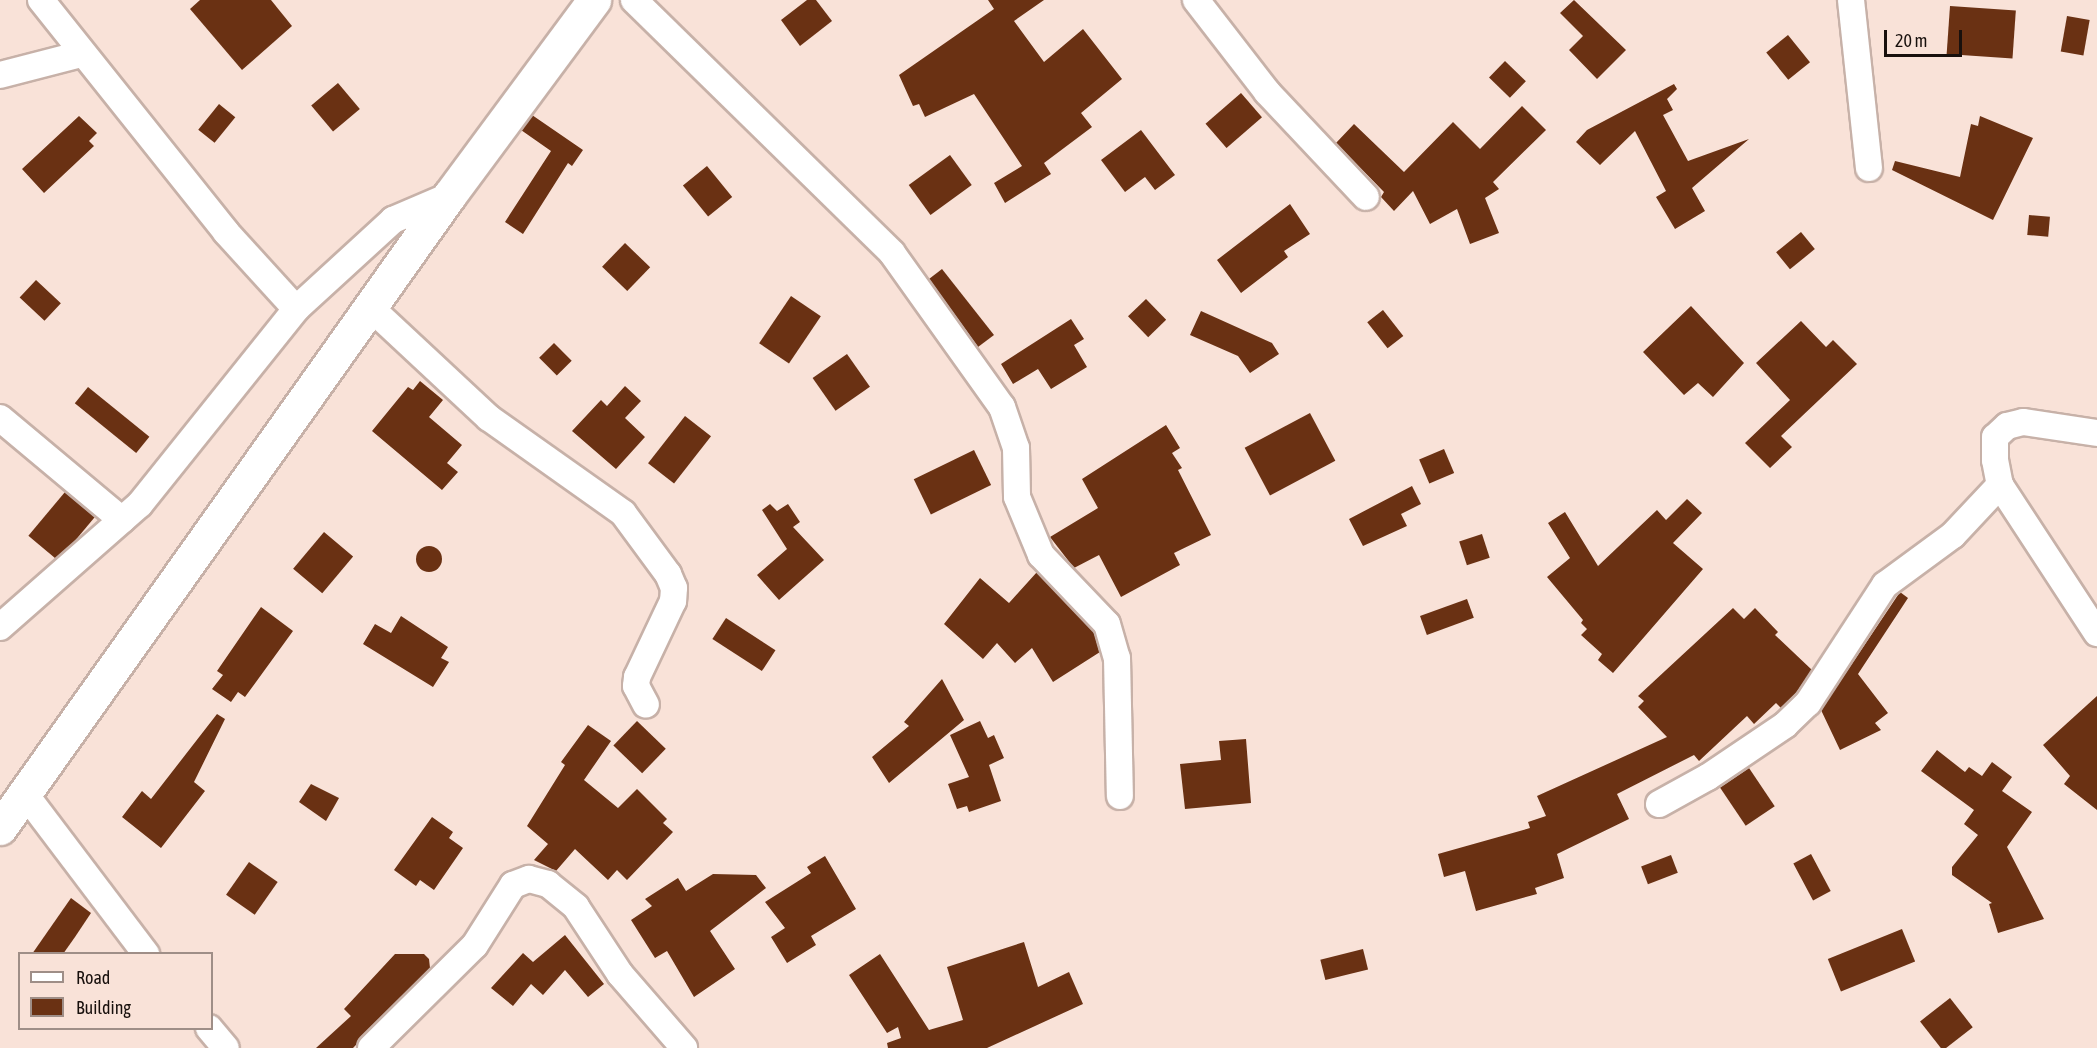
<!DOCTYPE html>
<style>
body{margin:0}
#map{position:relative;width:2097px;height:1048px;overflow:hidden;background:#f9e2d8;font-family:"Asap Condensed",sans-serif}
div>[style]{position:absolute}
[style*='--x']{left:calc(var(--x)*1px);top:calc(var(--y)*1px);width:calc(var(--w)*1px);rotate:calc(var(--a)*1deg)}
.building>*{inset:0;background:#6a3113;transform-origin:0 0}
.round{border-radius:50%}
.roads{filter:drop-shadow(2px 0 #c7b1a8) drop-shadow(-2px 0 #c7b1a8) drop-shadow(0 2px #c7b1a8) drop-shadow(0 -2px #c7b1a8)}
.minor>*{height:26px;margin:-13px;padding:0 13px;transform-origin:13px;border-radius:13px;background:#fff}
.major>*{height:33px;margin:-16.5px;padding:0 16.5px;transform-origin:16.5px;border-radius:16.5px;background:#fff}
span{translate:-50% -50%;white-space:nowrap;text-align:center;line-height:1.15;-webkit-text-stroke:6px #f9e2d8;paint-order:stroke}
.legend{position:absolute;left:18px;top:952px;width:195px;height:78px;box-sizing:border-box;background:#f9e2d8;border:2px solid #9f8e87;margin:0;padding:8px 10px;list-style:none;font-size:18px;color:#18100d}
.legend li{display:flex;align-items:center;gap:12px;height:30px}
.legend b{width:30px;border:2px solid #9f8e87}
.scale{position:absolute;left:1884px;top:30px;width:78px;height:27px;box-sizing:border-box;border:3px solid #18100d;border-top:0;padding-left:8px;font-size:18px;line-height:21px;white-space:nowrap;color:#18100d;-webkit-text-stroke:4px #f9e2d8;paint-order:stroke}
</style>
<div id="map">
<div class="building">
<i style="clip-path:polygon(200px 0,271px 0,292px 26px,242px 70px,190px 9px)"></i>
<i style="clip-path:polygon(807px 0,816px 0,832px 21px,800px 46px,781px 20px)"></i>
<i style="clip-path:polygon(988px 0,1044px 0,1014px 21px,1044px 62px,1083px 29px,1122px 79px,1081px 113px,1092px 127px,1044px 163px,1051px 174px,1005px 203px,994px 183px,1022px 166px,974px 94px,925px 117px,919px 104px,913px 106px,899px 75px,994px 9px)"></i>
<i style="clip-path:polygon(1574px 0,1626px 50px,1597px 79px,1569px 50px,1583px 36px,1560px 13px)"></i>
<i style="left:1950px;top:6px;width:66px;height:48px;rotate:4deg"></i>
<i style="left:2067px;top:16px;width:23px;height:36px;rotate:10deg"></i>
<i style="left:1788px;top:35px;width:35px;height:28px;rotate:51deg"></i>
<i style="left:1505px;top:61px;width:29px;height:23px;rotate:44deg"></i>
<i style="left:338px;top:83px;width:34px;height:35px;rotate:50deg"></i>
<i style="clip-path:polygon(1674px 84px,1677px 89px,1667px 99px,1673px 110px,1663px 115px,1688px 161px,1749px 139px,1692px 188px,1705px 211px,1675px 229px,1656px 197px,1666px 191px,1635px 131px,1600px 165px,1576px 142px,1587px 130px)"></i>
<i style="left:1241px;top:93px;width:32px;height:47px;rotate:49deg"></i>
<i style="left:219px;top:104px;width:21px;height:33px;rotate:39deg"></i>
<i style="clip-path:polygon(1522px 106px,1546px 130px,1493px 182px,1499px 189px,1485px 198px,1499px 233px,1470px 244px,1457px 209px,1430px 224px,1413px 191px,1394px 211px,1381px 197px,1384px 192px,1336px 143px,1354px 124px,1404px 172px,1453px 122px,1480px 149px)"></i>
<i style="clip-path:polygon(532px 115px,583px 150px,572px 166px,568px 163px,523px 234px,505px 222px,551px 151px,521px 130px)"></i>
<i style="clip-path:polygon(79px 116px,97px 133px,89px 141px,94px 146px,44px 193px,22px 169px)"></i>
<i style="clip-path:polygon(1980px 116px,2033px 138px,1993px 220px,1892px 170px,1895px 161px,1960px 177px,1971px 124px,1978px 126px)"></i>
<i style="clip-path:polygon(1141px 130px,1175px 175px,1155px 190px,1145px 177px,1125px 192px,1101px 160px)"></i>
<i style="left:950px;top:155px;width:37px;height:51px;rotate:54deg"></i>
<i style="left:707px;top:166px;width:40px;height:31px;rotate:51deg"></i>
<i style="clip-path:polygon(1290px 204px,1310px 234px,1284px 251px,1288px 257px,1241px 293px,1217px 260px)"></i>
<i style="left:2029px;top:215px;width:21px;height:20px;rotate:5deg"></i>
<i style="left:1801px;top:232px;width:22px;height:32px;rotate:51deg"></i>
<i style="left:625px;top:243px;width:35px;height:33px;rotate:44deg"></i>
<i style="clip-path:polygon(942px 269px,994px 335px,978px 347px,929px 279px)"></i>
<i style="left:36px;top:280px;width:34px;height:24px;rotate:43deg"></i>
<i style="left:791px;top:296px;width:36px;height:57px;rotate:34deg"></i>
<i style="left:1146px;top:299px;width:29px;height:25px;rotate:46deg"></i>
<i style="clip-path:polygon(1691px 306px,1744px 363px,1713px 397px,1698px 383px,1684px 395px,1643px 352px)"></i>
<i style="left:1383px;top:310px;width:33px;height:20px;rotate:52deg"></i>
<i style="clip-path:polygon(1201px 311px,1272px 343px,1279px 354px,1250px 373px,1238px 356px,1190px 335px)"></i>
<i style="clip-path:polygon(1071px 319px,1084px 339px,1074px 345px,1087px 367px,1051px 389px,1038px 369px,1013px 384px,1001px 364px)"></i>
<i style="clip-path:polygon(1801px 321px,1826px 347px,1833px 340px,1857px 364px,1781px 436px,1792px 447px,1770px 468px,1745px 443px,1790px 400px,1756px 363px)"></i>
<i style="left:554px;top:343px;width:25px;height:21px;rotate:45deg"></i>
<i style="left:847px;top:354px;width:40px;height:42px;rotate:55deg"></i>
<i style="clip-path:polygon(420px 381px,443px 400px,429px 417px,462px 445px,447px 463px,458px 472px,442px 490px,372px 431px,408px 387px,413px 390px)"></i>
<i style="clip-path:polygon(625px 386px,641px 401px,625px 418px,645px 437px,616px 469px,572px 431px,601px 400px,607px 406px)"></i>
<i style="left:88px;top:387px;width:79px;height:21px;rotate:39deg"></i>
<i style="left:1310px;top:413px;width:54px;height:74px;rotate:62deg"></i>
<i style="left:685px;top:416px;width:33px;height:60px;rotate:38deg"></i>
<i style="clip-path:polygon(1166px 425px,1180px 448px,1172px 453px,1182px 468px,1178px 470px,1211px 535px,1174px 553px,1180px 565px,1121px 597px,1099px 555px,1074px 568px,1050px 537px,1098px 508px,1082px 479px)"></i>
<i style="left:1444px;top:449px;width:26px;height:27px;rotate:67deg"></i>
<i style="left:974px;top:450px;width:39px;height:67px;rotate:64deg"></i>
<i style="clip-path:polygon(1412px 486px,1421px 504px,1401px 514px,1407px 526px,1363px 546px,1349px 519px)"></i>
<i style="left:65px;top:492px;width:39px;height:57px;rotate:40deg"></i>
<i style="clip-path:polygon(1687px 499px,1702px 513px,1673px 543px,1703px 569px,1613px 673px,1598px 660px,1602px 654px,1581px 635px,1587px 629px,1581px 623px,1583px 620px,1547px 577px,1570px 558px,1548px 523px,1565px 512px,1598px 566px,1657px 510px,1666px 520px)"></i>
<i style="clip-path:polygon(770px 504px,777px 511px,788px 504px,800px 522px,793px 527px,824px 560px,779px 600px,757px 575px,787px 549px,762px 510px)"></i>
<i style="left:324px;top:532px;width:38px;height:48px;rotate:40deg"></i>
<i style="left:1482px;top:534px;width:25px;height:24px;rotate:72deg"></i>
<i class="round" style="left:416px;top:546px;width:26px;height:26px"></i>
<i style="clip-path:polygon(1037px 572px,1094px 632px,1100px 652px,1053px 682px,1032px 648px,1015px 663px,997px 643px,983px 659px,944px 624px,980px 578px,1009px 603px)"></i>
<i style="clip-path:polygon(1900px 592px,1908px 598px,1858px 674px,1888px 713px,1875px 723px,1881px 730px,1840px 750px,1821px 710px)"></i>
<i style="left:1467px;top:599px;width:20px;height:50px;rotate:70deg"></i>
<i style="clip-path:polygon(261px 607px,293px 631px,245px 697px,238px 692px,231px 702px,212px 689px,223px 675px,217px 671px)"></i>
<i style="clip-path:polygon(1733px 608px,1744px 619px,1755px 608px,1778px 632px,1775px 635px,1812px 670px,1796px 693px,1781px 708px,1776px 703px,1754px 724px,1747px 716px,1699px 761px,1694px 755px,1617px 794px,1629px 819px,1557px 854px,1564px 878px,1535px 888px,1537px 894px,1476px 911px,1465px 871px,1444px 877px,1438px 854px,1530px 828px,1528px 822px,1546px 816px,1537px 796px,1667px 737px,1638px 707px,1644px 701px,1638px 696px)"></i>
<i style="clip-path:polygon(401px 616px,448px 647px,441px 658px,449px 662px,433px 687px,363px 644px,375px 624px,391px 633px)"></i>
<i style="left:726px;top:618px;width:59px;height:25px;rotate:33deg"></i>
<i style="clip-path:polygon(942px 679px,964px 720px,889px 783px,872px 757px,909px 726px,904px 722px)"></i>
<i style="clip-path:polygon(2097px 696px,2097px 810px,2064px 784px,2070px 776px,2043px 745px)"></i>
<i style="clip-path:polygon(217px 714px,225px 719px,194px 782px,205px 791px,161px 848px,122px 817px,142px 791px,151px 799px)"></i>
<i style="left:637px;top:721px;width:40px;height:34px;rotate:44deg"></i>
<i style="clip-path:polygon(980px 721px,988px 738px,994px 735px,1004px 758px,989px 765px,1001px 801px,969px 812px,967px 806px,957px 809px,948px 784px,969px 777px,950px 735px)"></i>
<i style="clip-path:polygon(588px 725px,611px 741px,584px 780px,618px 808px,637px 789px,667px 819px,663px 823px,673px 832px,627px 880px,617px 870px,608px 880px,575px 849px,556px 871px,534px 860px,548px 844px,527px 826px,565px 765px,561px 762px)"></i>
<i style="clip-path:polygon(1246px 739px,1251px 803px,1185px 809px,1180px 764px,1221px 760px,1219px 741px)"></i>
<i style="clip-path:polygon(1937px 750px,1965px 772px,1969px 767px,1982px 776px,1992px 762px,2012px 777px,2002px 791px,2032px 812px,2007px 847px,2044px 919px,1998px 933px,1989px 904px,1992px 903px,1952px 875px,1952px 867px,1978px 835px,1964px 824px,1974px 810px,1921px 771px)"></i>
<i style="left:1749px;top:768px;width:46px;height:35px;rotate:56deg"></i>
<i style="clip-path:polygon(311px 784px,339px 798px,326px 821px,299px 802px)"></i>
<i style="clip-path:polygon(432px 817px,453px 832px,449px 838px,463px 848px,434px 890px,420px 880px,416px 886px,394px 870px)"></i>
<i style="left:1811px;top:854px;width:42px;height:20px;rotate:62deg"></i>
<i style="left:1671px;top:855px;width:19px;height:32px;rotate:69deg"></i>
<i style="clip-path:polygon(825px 856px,856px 909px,811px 936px,816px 945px,787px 963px,771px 937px,785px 928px,765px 902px,811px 873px,807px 867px)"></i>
<i style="left:249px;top:862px;width:35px;height:40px;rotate:35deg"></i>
<i style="clip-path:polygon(713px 874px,756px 875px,766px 888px,710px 931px,735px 969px,694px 997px,667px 951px,655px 958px,631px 920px,652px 906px,645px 899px,678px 878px,686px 891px)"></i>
<i style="clip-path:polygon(71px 898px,91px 913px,75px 937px,63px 954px,32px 954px)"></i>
<i style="left:1902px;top:929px;width:35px;height:80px;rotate:68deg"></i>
<i style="clip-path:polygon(565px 935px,604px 984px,588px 997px,565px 970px,543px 995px,531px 984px,513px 1006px,491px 988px,523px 953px,533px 962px)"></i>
<i style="clip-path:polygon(1024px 942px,1038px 987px,1069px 972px,1083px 1004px,987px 1048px,888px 1048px,887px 1043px,901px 1038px,898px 1027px,887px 1033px,849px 975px,880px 954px,929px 1030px,963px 1020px,947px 967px)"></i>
<i style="left:1363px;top:949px;width:21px;height:44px;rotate:76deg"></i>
<i style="clip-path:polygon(395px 954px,424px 954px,429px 959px,430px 968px,353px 1048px,316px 1048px,351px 1016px,344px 1009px)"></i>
<i style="left:1950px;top:998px;width:37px;height:38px;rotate:52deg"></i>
</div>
<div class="roads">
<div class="minor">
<i style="--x:41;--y:0;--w:297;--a:51.4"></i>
<i style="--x:226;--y:232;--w:104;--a:47.7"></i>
<i style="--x:634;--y:0;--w:361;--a:44.4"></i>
<i style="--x:892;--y:253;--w:189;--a:54.5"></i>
<i style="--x:1002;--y:407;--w:43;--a:71.1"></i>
<i style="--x:1016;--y:448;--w:49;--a:88.8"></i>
<i style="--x:1017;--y:497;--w:63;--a:67.5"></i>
<i style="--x:1041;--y:555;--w:95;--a:46.3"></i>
<i style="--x:1107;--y:624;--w:35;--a:74"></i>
<i style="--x:1117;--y:658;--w:138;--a:88.8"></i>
<i style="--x:1196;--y:0;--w:116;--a:52.3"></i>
<i style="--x:1267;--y:92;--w:144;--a:46.7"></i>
<i style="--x:1851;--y:0;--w:169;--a:83.9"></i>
<i style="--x:0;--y:75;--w:84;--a:-14.5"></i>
<i style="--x:371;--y:308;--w:161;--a:43"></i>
<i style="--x:489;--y:418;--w:164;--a:35.3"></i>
<i style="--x:623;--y:513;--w:76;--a:53.6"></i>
<i style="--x:668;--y:574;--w:15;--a:67"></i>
<i style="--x:674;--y:588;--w:13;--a:94"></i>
<i style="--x:673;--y:601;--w:84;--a:115.3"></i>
<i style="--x:637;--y:677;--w:9;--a:96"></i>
<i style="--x:636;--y:686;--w:21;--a:62"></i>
<i style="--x:0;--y:418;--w:159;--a:39.9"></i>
<i style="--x:2097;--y:433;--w:75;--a:-171.5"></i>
<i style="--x:2023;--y:422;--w:16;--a:166"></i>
<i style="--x:2007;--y:426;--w:16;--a:137"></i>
<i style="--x:1995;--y:437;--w:23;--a:90"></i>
<i style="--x:1995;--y:460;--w:25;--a:79"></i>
<i style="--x:2000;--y:485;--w:177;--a:56.8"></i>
<i style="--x:0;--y:627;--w:186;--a:-41.3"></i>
<i style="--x:140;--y:504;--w:250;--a:-51.3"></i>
<i style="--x:296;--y:309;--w:132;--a:-42.5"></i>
<i style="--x:393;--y:220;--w:61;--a:-23.2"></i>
<i style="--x:25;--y:794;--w:201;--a:52.9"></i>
<i style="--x:1659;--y:804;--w:56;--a:-28.9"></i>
<i style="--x:1708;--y:777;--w:93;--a:-34"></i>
<i style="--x:1785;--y:725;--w:32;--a:-44"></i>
<i style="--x:1808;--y:703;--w:141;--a:-56.9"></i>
<i style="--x:1885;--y:585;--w:84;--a:-36.3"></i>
<i style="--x:1953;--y:535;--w:69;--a:-46.8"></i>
<i style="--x:209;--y:1028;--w:26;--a:50"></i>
<i style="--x:371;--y:1048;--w:146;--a:-44.7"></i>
<i style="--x:475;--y:945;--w:71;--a:-57.7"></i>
<i style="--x:513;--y:885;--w:17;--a:-21"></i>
<i style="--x:529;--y:879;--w:20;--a:15"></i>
<i style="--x:548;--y:884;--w:36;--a:39"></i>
<i style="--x:576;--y:907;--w:80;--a:56.7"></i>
<i style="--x:620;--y:974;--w:98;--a:49.1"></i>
</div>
<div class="major">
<i style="--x:0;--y:828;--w:775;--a:-54.61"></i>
<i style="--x:449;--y:196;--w:244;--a:-53.5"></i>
</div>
</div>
<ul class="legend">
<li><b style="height:8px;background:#fff"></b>Road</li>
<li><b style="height:16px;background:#6a3113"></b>Building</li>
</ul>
<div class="scale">20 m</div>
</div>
